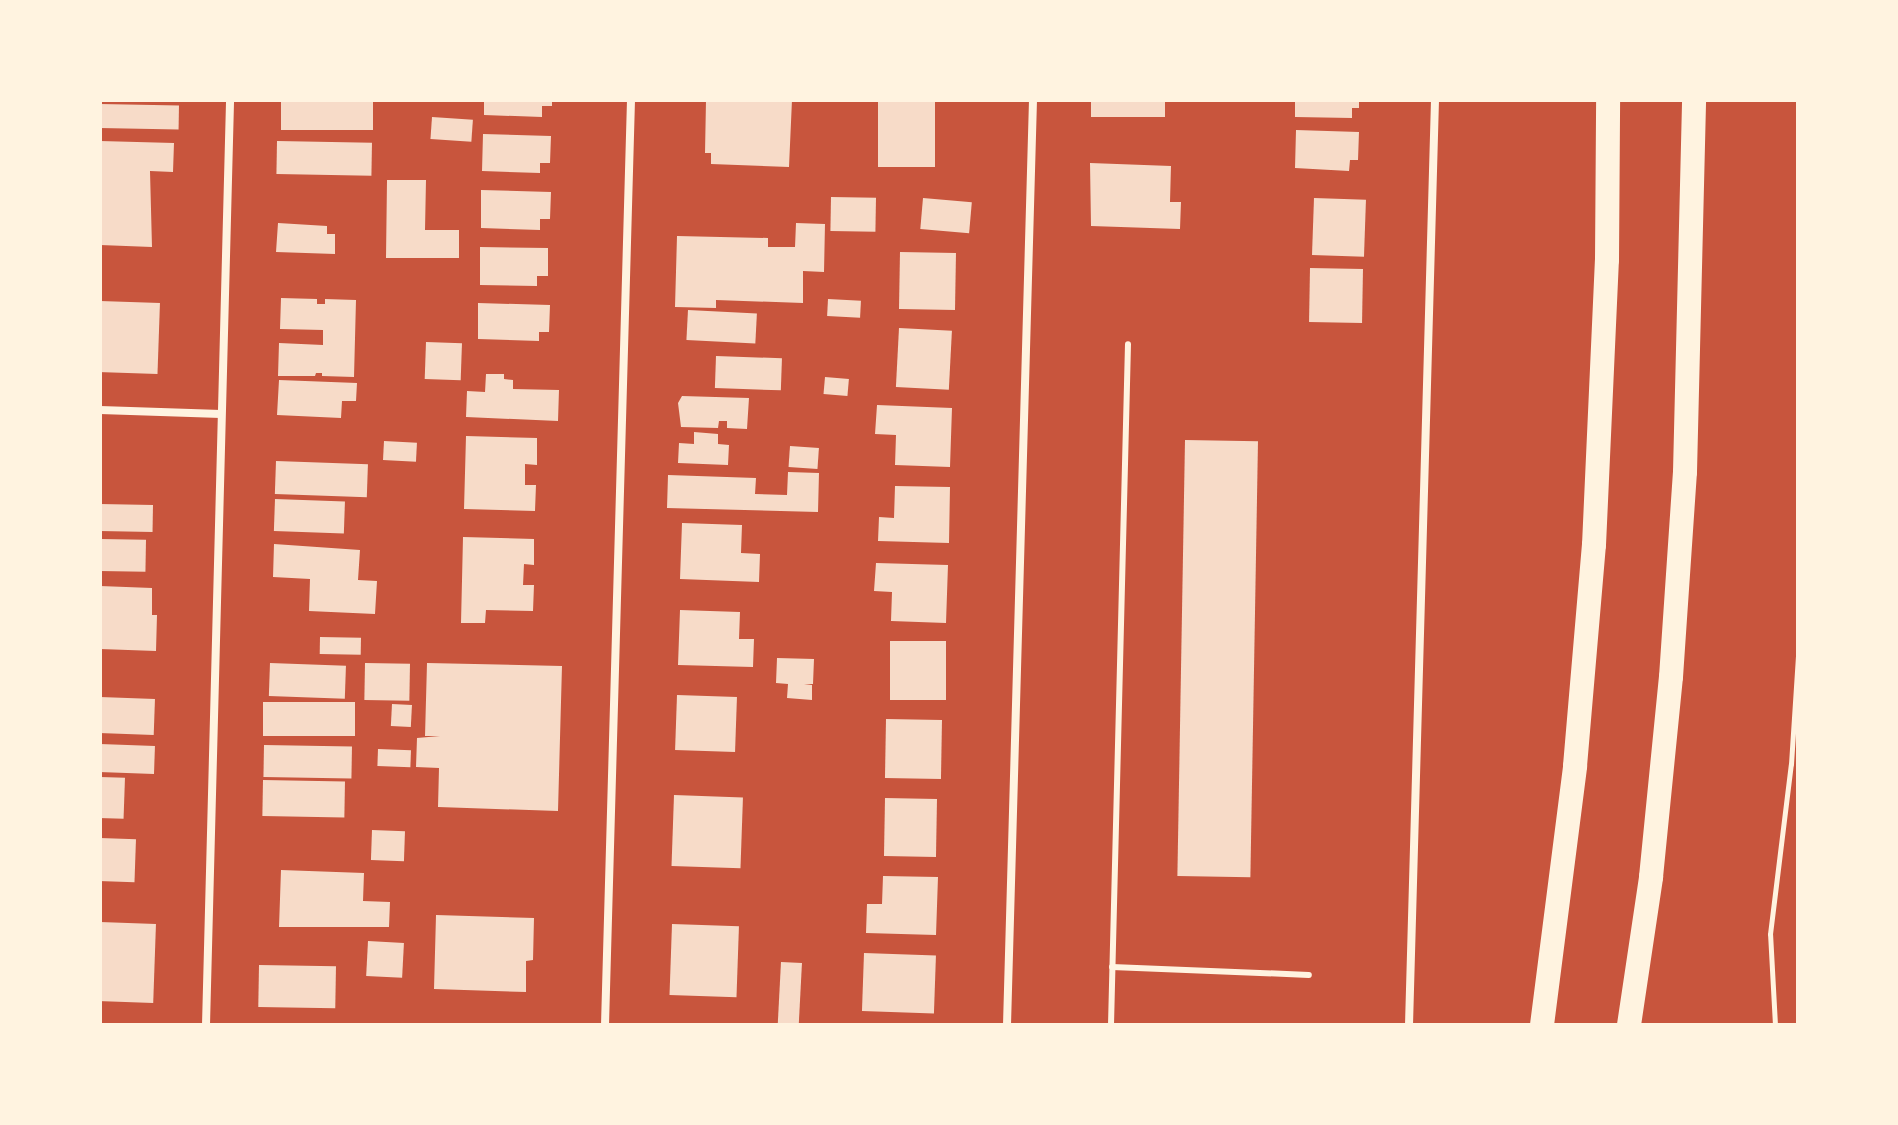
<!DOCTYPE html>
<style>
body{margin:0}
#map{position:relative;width:1898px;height:1125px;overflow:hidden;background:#c8553d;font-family:Lora,serif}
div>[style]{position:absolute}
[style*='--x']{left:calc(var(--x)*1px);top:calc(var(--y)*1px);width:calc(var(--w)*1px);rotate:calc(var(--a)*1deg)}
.building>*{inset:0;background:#f7dbc8;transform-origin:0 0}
.path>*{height:5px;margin:-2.5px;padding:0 2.5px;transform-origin:2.5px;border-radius:2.5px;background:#fff3e0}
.service>*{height:6px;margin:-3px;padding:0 3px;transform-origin:3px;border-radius:3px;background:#fff3e0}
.minor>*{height:8px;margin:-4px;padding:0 4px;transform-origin:4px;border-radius:4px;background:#fff3e0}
.motorway>*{height:24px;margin:-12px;padding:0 12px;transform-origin:12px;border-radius:12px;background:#fff3e0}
span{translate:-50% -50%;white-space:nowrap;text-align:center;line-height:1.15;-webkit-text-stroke:6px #fff3e0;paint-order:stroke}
.frame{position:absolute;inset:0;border:102px solid #fff3e0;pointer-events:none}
</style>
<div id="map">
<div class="building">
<i style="left:281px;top:100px;width:92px;height:30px"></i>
<i style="clip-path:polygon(484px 100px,552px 100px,552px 106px,542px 106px,542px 117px,484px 115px)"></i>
<i style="clip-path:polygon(706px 100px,792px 100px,789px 167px,711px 164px,711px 153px,705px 153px)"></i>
<i style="left:878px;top:100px;width:57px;height:67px"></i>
<i style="left:1091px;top:100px;width:74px;height:17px"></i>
<i style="clip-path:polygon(1295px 100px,1359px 100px,1359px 108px,1352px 108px,1352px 118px,1295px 117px)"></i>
<i style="left:100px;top:104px;width:79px;height:24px;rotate:1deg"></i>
<i style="left:432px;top:117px;width:41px;height:22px;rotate:4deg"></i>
<i style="clip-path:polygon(1296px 130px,1359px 132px,1358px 160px,1350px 160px,1349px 171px,1295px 168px)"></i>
<i style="clip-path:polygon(483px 134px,551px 136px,550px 163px,540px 163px,540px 173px,482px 171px)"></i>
<i style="clip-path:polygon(100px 141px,174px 143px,173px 172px,150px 171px,152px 247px,100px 245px)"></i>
<i style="left:277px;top:141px;width:95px;height:33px;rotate:1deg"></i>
<i style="clip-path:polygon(1090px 163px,1171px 166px,1170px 202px,1181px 202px,1180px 229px,1091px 226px)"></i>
<i style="clip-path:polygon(387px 180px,426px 180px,425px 230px,459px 230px,459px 258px,386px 258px)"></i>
<i style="clip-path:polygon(481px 190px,551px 192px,550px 219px,540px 219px,540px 230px,481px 228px)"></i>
<i style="left:831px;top:197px;width:45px;height:34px;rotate:1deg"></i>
<i style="left:923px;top:198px;width:49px;height:31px;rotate:5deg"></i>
<i style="left:1314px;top:198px;width:52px;height:57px;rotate:2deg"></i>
<i style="clip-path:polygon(278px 223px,327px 226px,327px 234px,335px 234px,335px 254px,276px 252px)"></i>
<i style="clip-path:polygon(796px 223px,825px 224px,824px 272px,803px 271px,803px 303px,716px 300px,716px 308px,675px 307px,677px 236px,768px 238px,768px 247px,795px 247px)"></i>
<i style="clip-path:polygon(480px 247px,548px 248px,548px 276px,537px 276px,537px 286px,480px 285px)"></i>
<i style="left:900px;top:252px;width:56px;height:57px;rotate:1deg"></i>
<i style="left:1310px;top:268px;width:53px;height:54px;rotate:1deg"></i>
<i style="clip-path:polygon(281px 298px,317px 299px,317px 304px,325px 304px,325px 299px,356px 300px,354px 377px,322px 376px,322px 373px,316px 373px,315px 376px,278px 376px,279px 343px,323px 345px,323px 330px,280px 329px)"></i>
<i style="left:828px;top:299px;width:33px;height:17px;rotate:3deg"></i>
<i style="left:100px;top:301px;width:60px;height:71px;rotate:2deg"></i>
<i style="clip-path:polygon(478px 303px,550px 305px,549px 332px,539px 332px,539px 341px,478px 339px)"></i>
<i style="left:688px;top:310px;width:69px;height:30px;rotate:3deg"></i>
<i style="left:899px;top:328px;width:53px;height:59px;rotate:3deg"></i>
<i style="left:426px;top:342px;width:36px;height:37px;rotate:2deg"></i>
<i style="left:716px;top:356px;width:66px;height:32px;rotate:2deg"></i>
<i style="clip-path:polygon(486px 374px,504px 374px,504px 379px,513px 380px,513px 389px,559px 390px,558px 421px,466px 417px,467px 391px,485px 392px)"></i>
<i style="left:825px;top:377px;width:24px;height:17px;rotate:5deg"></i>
<i style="clip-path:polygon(279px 380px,357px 383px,356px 401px,342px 401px,341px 418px,277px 415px)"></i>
<i style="clip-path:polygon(682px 396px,749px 398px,747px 429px,727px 428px,727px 421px,719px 421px,718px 428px,681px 427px,678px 403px)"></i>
<i style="clip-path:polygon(877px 405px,952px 408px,950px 467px,895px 465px,896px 435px,875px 434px)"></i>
<i style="clip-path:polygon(694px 432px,718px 434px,718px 444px,729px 445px,728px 465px,678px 463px,679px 443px,694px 444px)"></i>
<i style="clip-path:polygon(466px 436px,537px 438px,537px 465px,525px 464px,525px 485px,536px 485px,535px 511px,464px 509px)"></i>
<i style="left:1185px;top:440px;width:73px;height:436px;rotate:1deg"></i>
<i style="left:384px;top:441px;width:33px;height:19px;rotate:3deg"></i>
<i style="left:790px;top:446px;width:29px;height:21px;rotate:4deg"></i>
<i style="left:276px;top:461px;width:92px;height:33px;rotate:2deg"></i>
<i style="clip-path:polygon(788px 472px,819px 473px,818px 512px,667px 508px,668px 475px,756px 478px,755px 494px,787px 495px)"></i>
<i style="clip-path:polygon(895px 486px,950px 487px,949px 543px,878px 541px,879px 517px,894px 518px)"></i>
<i style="left:275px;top:499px;width:70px;height:32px;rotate:2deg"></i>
<i style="left:100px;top:504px;width:53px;height:27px;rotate:1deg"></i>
<i style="clip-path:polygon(682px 523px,742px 525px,741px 553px,760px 554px,759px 582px,680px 579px)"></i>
<i style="clip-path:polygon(463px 537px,534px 539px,534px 565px,524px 564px,523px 585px,534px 585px,533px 611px,486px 610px,485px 623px,461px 623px)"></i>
<i style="left:100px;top:539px;width:46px;height:32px;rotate:1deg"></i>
<i style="clip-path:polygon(274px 544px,360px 550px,358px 580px,377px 581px,375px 614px,309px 611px,310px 579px,273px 577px)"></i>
<i style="clip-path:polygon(876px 563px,948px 565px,946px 623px,891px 621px,892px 592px,874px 591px)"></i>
<i style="clip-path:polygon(100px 586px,152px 588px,152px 615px,157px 615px,156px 651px,100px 649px)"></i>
<i style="clip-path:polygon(680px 610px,740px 612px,739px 639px,754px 639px,753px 667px,678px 665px)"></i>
<i style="left:320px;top:637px;width:41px;height:17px;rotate:1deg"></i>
<i style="left:890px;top:641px;width:56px;height:59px"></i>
<i style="clip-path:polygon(777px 658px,814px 659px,813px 684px,804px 684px,812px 685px,812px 700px,787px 698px,788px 684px,776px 683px)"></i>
<i style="left:270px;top:663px;width:76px;height:33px;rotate:2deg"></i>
<i style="left:365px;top:663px;width:45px;height:37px;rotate:1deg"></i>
<i style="clip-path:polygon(427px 663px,562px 666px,558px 811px,438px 807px,439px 768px,416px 767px,417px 738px,440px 736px,425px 736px)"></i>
<i style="left:677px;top:695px;width:60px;height:55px;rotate:2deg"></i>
<i style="left:100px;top:697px;width:55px;height:36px;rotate:2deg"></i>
<i style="left:263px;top:702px;width:92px;height:34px"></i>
<i style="left:392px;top:704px;width:20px;height:22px;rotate:3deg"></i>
<i style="left:886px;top:719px;width:56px;height:59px;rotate:1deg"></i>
<i style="left:100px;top:744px;width:55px;height:28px;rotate:2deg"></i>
<i style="left:264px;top:745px;width:88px;height:32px;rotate:1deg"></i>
<i style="left:378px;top:749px;width:33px;height:17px;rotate:2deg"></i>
<i style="left:100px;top:777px;width:25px;height:41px;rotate:2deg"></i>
<i style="left:263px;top:780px;width:82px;height:36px;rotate:1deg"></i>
<i style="left:674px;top:795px;width:69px;height:71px;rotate:2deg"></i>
<i style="left:885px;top:798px;width:52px;height:58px;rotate:1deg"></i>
<i style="left:372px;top:830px;width:33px;height:30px;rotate:2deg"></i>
<i style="left:100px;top:838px;width:36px;height:43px;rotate:2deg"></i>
<i style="clip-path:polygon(281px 870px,364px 873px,363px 901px,390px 902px,389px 927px,279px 927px)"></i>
<i style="clip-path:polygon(883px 876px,938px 877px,936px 935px,866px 933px,867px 904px,882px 904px)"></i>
<i style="clip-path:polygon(436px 915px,534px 918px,533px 960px,526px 961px,526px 992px,434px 989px)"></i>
<i style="left:100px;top:922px;width:56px;height:79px;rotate:2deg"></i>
<i style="left:672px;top:924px;width:67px;height:71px;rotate:2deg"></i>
<i style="left:368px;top:941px;width:36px;height:35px;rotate:3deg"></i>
<i style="left:864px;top:953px;width:72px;height:58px;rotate:2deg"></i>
<i style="left:781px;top:962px;width:21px;height:63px;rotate:3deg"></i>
<i style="left:259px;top:965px;width:77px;height:42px;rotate:1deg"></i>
</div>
<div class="path">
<i style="--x:1775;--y:1025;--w:91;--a:-93.1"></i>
<i style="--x:1770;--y:934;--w:171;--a:-83"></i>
<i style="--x:1791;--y:764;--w:108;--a:-86.3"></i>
</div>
<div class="service">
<i style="--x:1112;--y:967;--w:197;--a:2.3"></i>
<i style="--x:1111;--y:1025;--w:681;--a:-88.57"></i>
</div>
<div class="minor">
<i style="--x:100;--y:410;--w:121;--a:1.9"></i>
<i style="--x:206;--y:1025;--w:925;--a:-88.51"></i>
<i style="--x:605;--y:1025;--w:925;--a:-88.39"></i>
<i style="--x:1007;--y:1025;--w:925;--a:-88.39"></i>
<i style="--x:1409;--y:1025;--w:925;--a:-88.39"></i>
</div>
<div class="motorway">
<i style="--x:1542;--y:1025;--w:261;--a:-82.7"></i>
<i style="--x:1575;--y:766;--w:222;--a:-85.1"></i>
<i style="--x:1594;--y:545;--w:285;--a:-87.4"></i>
<i style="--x:1607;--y:260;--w:160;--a:-89.6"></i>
<i style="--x:1629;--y:1025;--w:150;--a:-81.5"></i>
<i style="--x:1651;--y:877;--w:201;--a:-84.3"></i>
<i style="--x:1671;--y:677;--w:205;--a:-86.1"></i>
<i style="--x:1685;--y:472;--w:372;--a:-88.6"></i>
</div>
<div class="frame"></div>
</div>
